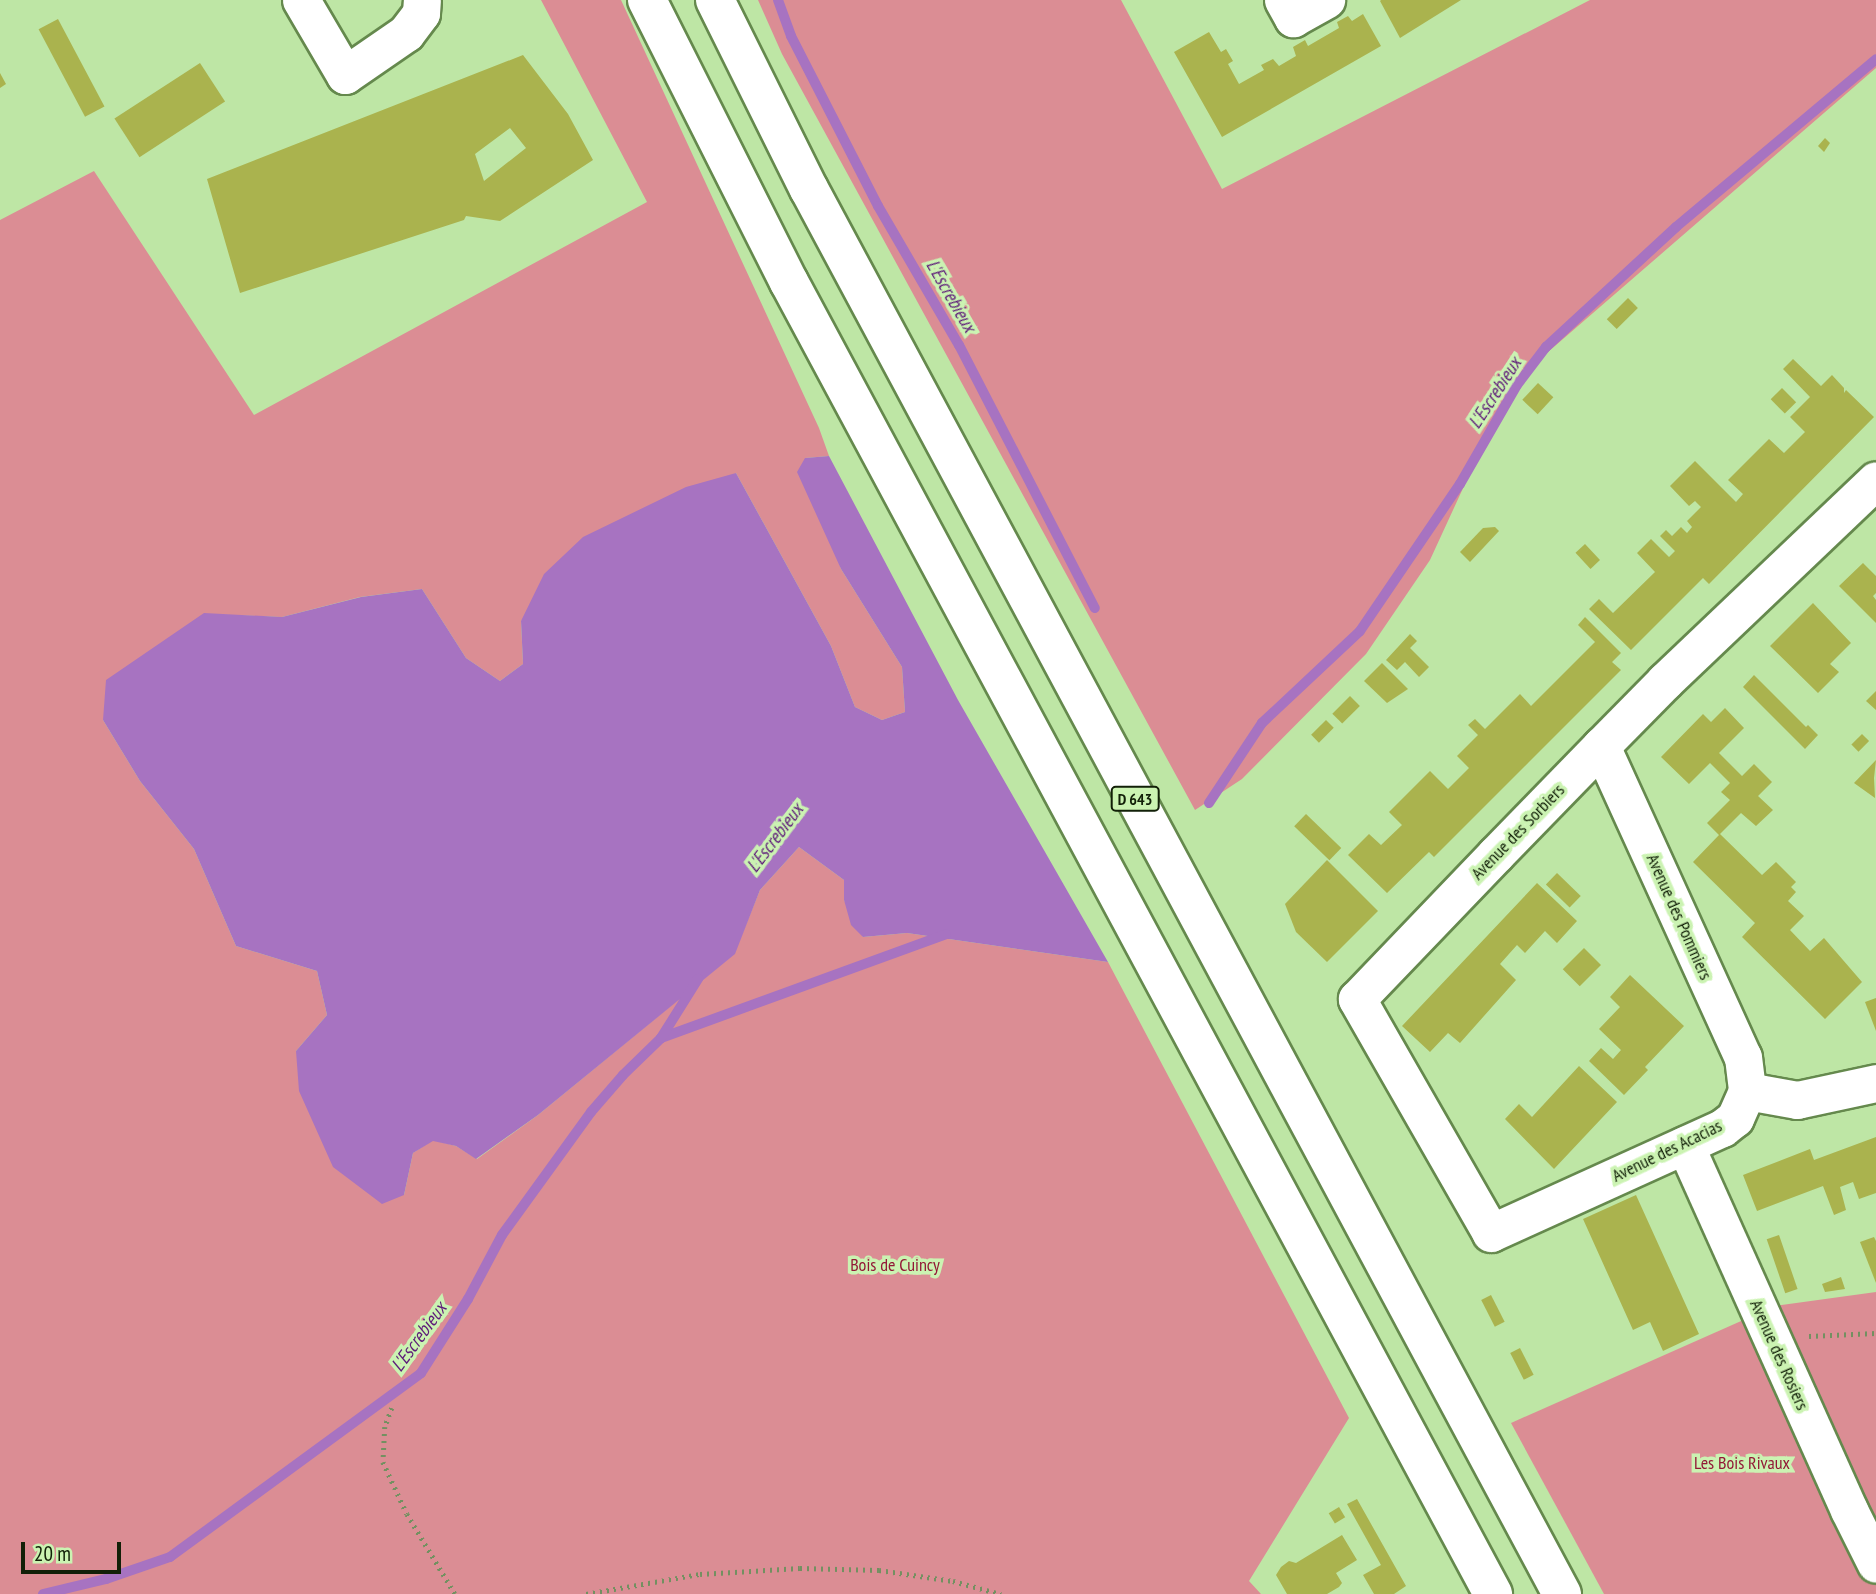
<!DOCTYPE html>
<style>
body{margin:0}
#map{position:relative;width:1876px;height:1594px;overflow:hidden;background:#bee6a5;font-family:"PT Sans Narrow",sans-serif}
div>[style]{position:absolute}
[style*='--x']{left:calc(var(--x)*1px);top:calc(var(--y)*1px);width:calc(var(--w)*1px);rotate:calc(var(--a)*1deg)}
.green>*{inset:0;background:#db8d94}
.water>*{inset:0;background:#a773c1}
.stream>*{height:10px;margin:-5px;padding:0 5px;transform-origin:5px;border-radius:5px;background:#a773c1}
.building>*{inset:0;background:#aab34e;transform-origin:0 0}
.path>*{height:4.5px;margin-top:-2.25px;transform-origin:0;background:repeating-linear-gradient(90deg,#739061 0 2px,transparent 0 7px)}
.roads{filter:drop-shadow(2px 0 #65894d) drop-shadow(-2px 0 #65894d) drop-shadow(0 2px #65894d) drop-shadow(0 -2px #65894d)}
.minor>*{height:37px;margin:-18.5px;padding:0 18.5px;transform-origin:18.5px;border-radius:18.5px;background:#fff}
.highway>*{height:38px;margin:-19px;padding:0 19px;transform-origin:19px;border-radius:19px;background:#fff}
span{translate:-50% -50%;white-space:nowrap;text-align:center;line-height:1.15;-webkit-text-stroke:7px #cbf3b2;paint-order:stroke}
.shield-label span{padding:2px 5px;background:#cbf3b2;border:2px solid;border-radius:5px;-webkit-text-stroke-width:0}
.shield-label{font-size:16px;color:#122008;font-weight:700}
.street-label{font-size:18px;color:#122008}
.park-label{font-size:18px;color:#921836}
.water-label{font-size:19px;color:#5d1a79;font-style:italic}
.scale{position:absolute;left:21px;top:1542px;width:100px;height:32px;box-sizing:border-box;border:4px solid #122008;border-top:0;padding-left:9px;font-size:21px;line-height:24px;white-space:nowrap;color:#122008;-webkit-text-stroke:5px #cbf3b2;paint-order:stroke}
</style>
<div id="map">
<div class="green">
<i style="clip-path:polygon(541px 0,621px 0,819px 428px,829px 456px,805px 458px,841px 569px,902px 667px,905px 712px,882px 720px,855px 707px,831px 646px,736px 473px,521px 621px,523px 664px,500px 681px,466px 658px,422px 589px,360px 597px,282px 617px,204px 614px,103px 720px,140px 781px,194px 849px,236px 946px,317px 971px,327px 1015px,296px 1051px,404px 1195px,413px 1153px,433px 1140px,456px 1146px,477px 1159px,538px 1115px,734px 954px,760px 890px,799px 847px,844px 880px,844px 900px,863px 937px,907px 933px,1108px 962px,1349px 1418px,1249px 1581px,1261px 1594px,0 1594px,0 220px,94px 171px,254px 415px,647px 202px)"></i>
<i style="clip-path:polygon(758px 0,1121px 0,1222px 189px,1590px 0,1876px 0,1876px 68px,1511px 384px,1430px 560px,1366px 654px,1242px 779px,1195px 810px,782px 54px)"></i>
<i style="clip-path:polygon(1876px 1292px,1876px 1594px,1604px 1594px,1511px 1423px,1775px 1306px)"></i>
</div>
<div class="water">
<i style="clip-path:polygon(829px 456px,958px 700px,1108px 962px,907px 933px,863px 937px,851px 925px,844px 900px,844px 880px,799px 847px,760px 890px,735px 954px,538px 1115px,476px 1159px,456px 1146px,433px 1141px,413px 1153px,404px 1195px,382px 1204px,333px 1167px,299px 1091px,296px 1051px,327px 1015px,317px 971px,236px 946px,194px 849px,140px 781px,103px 720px,106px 680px,204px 613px,282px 617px,361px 597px,422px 589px,466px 658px,500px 681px,523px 664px,521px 621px,544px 574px,583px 537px,686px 487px,736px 473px,831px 646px,855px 707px,882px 720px,905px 712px,902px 667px,841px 569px,797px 472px,805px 458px)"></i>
</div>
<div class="stream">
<i style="--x:778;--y:0;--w:38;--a:70"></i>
<i style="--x:791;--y:36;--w:191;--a:62.9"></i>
<i style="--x:878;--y:206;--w:161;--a:59.8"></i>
<i style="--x:959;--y:345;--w:296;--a:62.7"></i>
<i style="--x:1209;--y:803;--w:96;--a:-56.5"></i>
<i style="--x:1262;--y:723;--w:134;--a:-43.2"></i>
<i style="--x:1360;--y:631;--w:178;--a:-55.8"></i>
<i style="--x:1460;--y:484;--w:114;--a:-60.1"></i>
<i style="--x:1517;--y:385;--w:48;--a:-52.7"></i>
<i style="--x:1546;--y:347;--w:177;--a:-42.7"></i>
<i style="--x:1676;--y:227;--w:261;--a:-40"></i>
<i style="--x:661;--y:1038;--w:303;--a:-20"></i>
<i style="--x:43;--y:1594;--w:65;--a:-13.4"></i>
<i style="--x:106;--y:1579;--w:68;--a:-19"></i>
<i style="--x:170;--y:1557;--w:311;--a:-36.2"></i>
<i style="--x:421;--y:1373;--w:88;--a:-57.6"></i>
<i style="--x:468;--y:1299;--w:72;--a:-62"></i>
<i style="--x:502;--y:1235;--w:152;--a:-54.1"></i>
<i style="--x:591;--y:1112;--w:49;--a:-49.1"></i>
<i style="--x:623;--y:1075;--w:53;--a:-44.2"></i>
<i style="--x:661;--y:1038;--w:70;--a:-57.9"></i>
</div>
<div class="building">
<i style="clip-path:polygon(1461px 0,1400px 38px,1380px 1px,1381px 0)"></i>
<i style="clip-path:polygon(1363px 14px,1381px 46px,1222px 137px,1174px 52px,1209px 32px,1221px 52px,1226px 49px,1233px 61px,1228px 64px,1239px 84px,1264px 70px,1261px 65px,1273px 59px,1279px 66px,1296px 56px,1293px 47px,1305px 40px,1308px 46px,1339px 28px,1337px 22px,1348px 16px,1352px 21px)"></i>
<i style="left:58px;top:19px;width:99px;height:22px;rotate:62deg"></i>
<i style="clip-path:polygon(evenodd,523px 55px,568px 114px,593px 160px,500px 221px,466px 216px,464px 220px,240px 293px,207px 179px,523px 55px,510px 128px,526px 148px,484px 181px,475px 154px,510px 128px)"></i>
<i style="left:200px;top:63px;width:46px;height:102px;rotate:57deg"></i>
<i style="clip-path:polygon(0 73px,6px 84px,0 88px)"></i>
<i style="clip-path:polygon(1825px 138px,1830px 143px,1824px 152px,1818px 146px)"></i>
<i style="left:1628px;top:298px;width:14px;height:30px;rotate:45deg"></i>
<i style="clip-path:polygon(1793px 359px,1821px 386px,1832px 375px,1844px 388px,1844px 393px,1846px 390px,1874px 417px,1709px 584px,1703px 578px,1631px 650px,1589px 609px,1599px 599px,1613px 613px,1655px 572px,1637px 553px,1651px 539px,1669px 557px,1675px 551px,1660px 536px,1666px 530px,1672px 536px,1681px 527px,1687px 533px,1692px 527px,1687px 521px,1701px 507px,1695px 501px,1689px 506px,1670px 486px,1695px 461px,1736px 502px,1743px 494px,1728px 480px,1769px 439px,1784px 453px,1805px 432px,1790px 417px,1810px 397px,1783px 369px)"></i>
<i style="left:1538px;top:383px;width:21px;height:23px;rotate:43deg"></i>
<i style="left:1782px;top:388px;width:20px;height:16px;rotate:45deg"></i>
<i style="clip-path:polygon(1495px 527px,1499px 531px,1470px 562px,1460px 552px,1483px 528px)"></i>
<i style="left:1585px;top:544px;width:22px;height:13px;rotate:47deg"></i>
<i style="clip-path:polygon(1863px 563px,1876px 576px,1876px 593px,1873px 596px,1876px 600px,1876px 623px,1839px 586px)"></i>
<i style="clip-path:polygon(1813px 603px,1851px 643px,1830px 664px,1839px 672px,1818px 693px,1770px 646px)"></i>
<i style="clip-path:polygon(1585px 617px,1621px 653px,1612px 662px,1621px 670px,1434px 857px,1429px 852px,1387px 893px,1348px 855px,1369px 834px,1381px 845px,1402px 825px,1389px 812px,1430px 771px,1448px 789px,1469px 768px,1457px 756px,1478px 735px,1468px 725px,1475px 719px,1485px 729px,1520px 694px,1531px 706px,1595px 642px,1578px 625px)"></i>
<i style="clip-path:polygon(1410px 634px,1417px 641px,1410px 648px,1429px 667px,1419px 677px,1405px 662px,1397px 670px,1386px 660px)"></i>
<i style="clip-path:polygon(1382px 663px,1408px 689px,1387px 703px,1364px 681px)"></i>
<i style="clip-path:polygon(1754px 675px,1806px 727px,1808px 725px,1818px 735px,1805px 749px,1743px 687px)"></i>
<i style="clip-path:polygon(1876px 691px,1876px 710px,1866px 701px)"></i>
<i style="left:1350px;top:696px;width:14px;height:25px;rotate:45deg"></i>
<i style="clip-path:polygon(1725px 708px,1744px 728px,1719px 753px,1742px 776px,1754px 764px,1772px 782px,1758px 796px,1773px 810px,1756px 826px,1741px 813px,1720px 834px,1762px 875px,1776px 862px,1796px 882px,1791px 887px,1796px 892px,1788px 901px,1804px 916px,1790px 930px,1810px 951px,1824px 938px,1862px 982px,1825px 1019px,1742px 937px,1755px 923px,1693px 862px,1719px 835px,1707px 823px,1730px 800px,1721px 792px,1730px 783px,1710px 763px,1689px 784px,1661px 757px,1703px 714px,1711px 722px)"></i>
<i style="left:1326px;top:720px;width:11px;height:21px;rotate:45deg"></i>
<i style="left:1862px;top:734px;width:10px;height:15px;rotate:45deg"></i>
<i style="clip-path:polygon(1876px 760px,1874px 778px,1875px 798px,1854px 783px)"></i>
<i style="left:1306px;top:814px;width:49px;height:17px;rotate:44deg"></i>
<i style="clip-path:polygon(1327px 860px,1378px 911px,1327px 962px,1296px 932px,1285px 904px)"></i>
<i style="left:1557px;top:873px;width:33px;height:16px;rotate:44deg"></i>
<i style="clip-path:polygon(1537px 883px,1577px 921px,1557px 943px,1545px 931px,1525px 953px,1517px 945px,1500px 964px,1516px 980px,1460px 1043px,1448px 1033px,1430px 1052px,1402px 1026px)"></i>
<i style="left:1584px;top:948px;width:24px;height:30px;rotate:45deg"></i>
<i style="clip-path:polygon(1630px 975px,1684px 1026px,1645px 1067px,1648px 1070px,1624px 1095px,1589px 1061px,1601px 1048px,1613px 1059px,1621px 1050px,1599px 1029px,1620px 1007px,1610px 997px)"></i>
<i style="clip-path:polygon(1876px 998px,1876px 1031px,1865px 1002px)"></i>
<i style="clip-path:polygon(1579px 1066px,1617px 1102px,1554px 1169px,1505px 1119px,1519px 1104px,1532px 1117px)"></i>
<i style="clip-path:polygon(1876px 1137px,1876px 1193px,1859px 1199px,1853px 1182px,1840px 1187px,1846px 1210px,1834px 1215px,1823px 1186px,1757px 1211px,1743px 1175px,1810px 1149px,1814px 1160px)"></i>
<i style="clip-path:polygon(1636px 1195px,1699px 1334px,1663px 1351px,1650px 1322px,1633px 1330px,1583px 1219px)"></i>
<i style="left:1779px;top:1235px;width:57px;height:13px;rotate:71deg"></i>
<i style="clip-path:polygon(1874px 1237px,1876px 1241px,1876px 1283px,1860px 1242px)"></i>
<i style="clip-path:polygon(1841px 1277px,1845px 1289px,1825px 1292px,1822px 1284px)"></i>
<i style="left:1491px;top:1295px;width:30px;height:11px;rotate:63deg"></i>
<i style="left:1520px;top:1348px;width:30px;height:11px;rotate:63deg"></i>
<i style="clip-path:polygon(1357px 1499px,1406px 1586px,1394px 1594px,1374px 1594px,1363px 1575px,1381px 1565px,1347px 1504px)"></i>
<i style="left:1339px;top:1507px;width:12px;height:12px;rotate:59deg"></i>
<i style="clip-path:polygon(1342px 1535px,1357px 1560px,1336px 1573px,1342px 1583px,1339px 1587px,1327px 1594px,1287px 1594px,1276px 1575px,1281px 1567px,1289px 1561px,1296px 1563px)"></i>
</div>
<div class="path">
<i style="--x:1809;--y:1336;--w:67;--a:-2.6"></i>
<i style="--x:392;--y:1408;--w:20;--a:110"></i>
<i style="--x:385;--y:1427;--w:35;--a:93"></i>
<i style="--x:383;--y:1462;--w:57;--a:65.2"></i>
<i style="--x:407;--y:1514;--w:93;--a:59"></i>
<i style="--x:586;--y:1594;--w:116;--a:-10"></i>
<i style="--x:700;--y:1574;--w:100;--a:-3.4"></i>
<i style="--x:800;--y:1568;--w:79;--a:1.5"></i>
<i style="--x:879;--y:1570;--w:75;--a:8.5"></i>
<i style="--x:953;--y:1581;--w:50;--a:15.2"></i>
</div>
<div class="roads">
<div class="minor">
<i style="--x:301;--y:0;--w:87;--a:59.6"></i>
<i style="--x:345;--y:75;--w:74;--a:-34.5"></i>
<i style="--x:406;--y:33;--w:25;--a:-53"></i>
<i style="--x:421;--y:13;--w:13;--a:-86"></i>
<i style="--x:1283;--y:0;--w:21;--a:61"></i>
<i style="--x:1293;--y:18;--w:38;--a:-29"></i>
<i style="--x:1601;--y:746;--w:342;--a:65.5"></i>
<i style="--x:1743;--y:1057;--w:34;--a:83"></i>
<i style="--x:1747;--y:1091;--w:30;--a:114"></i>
<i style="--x:1735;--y:1118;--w:16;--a:142"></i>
<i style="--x:1722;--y:1128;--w:254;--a:155.6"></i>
<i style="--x:1491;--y:1233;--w:270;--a:-119.8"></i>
<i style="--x:1357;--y:999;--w:201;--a:-46.2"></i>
<i style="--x:1496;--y:854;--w:151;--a:-45.8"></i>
<i style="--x:1601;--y:746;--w:91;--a:-45.4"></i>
<i style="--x:1665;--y:681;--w:291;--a:-43.6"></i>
<i style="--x:1747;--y:1091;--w:51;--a:10.2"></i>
<i style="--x:1797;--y:1100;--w:81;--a:-12.1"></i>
<i style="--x:1685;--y:1145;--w:400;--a:65.8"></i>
<i style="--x:1849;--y:1510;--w:60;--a:63.4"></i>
</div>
<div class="highway">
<i style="--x:647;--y:0;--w:316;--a:63.3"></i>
<i style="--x:789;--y:282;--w:1489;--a:61.78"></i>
<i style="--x:715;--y:0;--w:211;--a:63.6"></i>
<i style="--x:809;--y:189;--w:1594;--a:61.81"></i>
</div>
</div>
<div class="shield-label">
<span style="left:1135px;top:799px">D 643</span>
</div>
<div class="street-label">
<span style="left:1518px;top:832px;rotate:-46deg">Avenue des Sorbiers</span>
<span style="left:1679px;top:917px;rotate:66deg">Avenue des Pommiers</span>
<span style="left:1667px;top:1151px;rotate:-26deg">Avenue des Acacias</span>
<span style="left:1779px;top:1355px;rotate:66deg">Avenue des Rosiers</span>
</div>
<div class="park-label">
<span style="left:895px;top:1265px">Bois de Cuincy</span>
<span style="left:1742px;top:1463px">Les Bois Rivaux</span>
</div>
<div class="water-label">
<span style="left:951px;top:296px;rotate:60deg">L'Escrebieux</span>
<span style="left:1495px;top:393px;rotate:-57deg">L'Escrebieux</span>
<span style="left:775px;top:838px;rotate:-53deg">L'Escrebieux</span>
<span style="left:419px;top:1337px;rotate:-54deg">L'Escrebieux</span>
</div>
<div class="scale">20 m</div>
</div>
